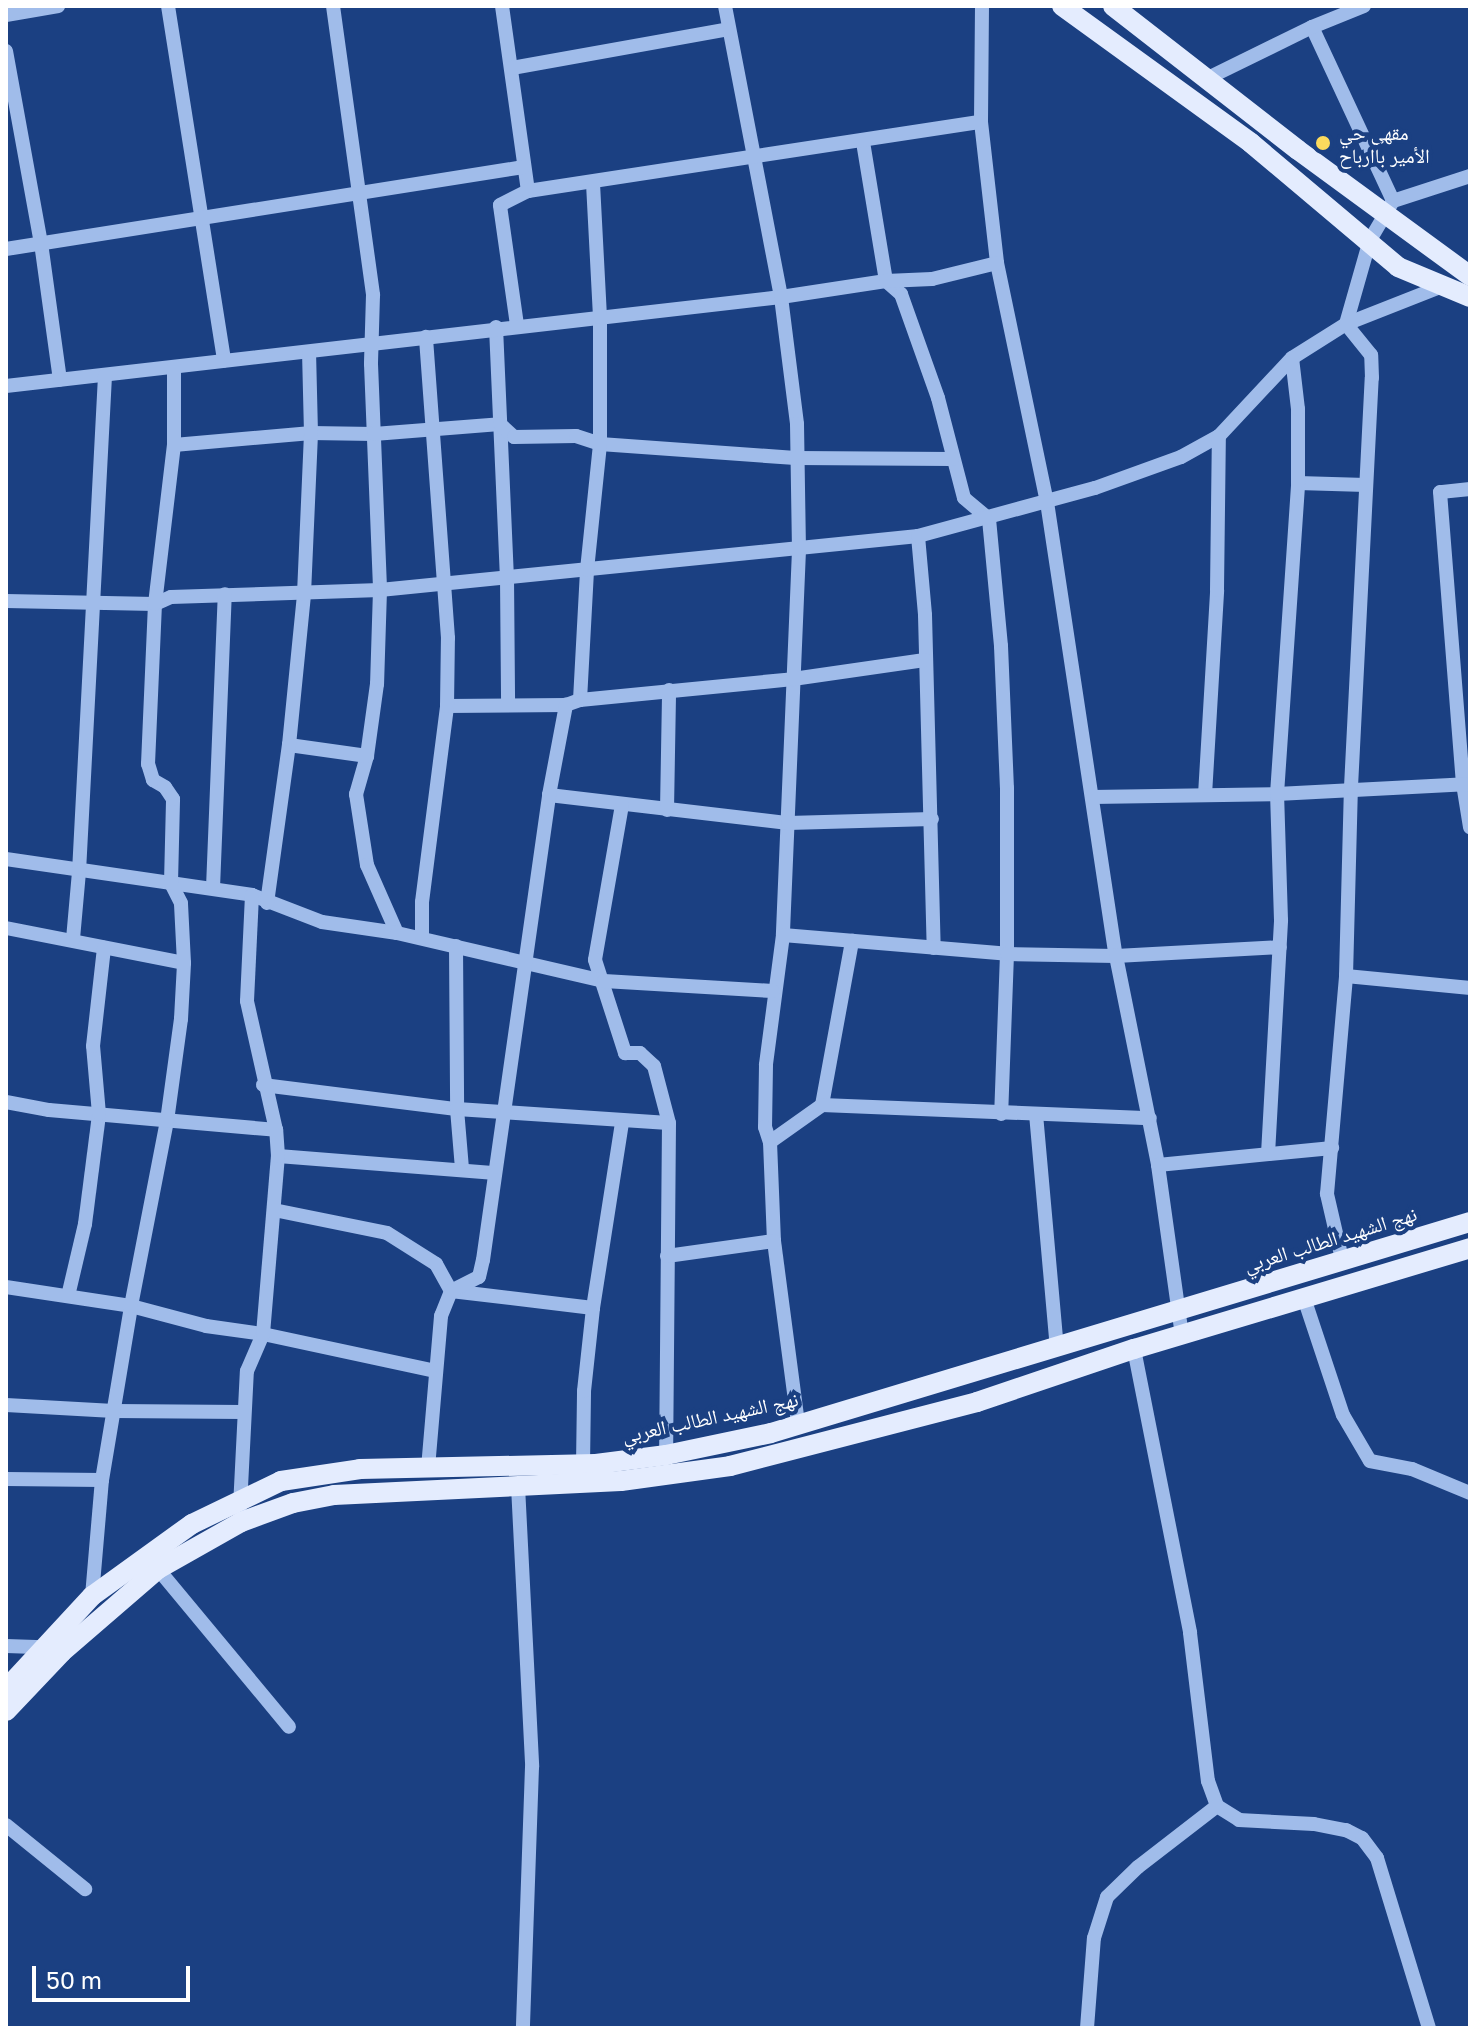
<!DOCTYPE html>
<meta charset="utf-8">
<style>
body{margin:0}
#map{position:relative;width:1476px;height:2034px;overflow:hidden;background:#1b4082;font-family:"Golos Text","Noto Naskh Arabic",sans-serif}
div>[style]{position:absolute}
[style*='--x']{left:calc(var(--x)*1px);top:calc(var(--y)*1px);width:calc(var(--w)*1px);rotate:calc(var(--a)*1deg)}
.minor>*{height:14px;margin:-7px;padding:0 7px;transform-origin:7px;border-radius:7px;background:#a0bcea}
.major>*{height:20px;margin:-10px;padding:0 10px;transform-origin:10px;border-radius:10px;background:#e4ecfe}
.dots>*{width:22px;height:22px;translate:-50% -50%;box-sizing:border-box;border:4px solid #1b4082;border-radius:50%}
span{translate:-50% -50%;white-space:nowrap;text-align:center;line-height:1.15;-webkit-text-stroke:8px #1b4082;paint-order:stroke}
.poi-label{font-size:20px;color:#fff}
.left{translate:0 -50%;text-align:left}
.street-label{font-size:20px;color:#fff}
.frame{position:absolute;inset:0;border:8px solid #fff;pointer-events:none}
.scale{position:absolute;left:32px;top:1966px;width:158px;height:36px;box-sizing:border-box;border:4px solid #fff;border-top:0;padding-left:10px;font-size:24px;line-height:28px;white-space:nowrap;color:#fff;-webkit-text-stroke:6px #1b4082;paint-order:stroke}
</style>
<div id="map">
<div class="minor">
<i style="--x:168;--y:6;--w:359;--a:81"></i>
<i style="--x:333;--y:6;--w:292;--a:82.1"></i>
<i style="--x:373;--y:295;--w:69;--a:91.7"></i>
<i style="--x:371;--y:364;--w:226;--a:87.7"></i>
<i style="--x:380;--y:590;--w:94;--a:91.8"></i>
<i style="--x:377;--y:684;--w:73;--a:97.9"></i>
<i style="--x:367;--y:756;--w:40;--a:106"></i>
<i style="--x:356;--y:794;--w:72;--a:81.2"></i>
<i style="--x:367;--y:865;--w:74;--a:66.2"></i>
<i style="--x:502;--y:6;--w:187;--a:82"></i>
<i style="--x:725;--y:6;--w:296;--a:79.1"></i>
<i style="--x:781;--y:297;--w:128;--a:82.8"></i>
<i style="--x:797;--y:424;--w:126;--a:89.1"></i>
<i style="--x:799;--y:550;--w:385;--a:92.4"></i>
<i style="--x:783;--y:935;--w:131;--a:97.5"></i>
<i style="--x:766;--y:1065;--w:62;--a:90.9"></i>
<i style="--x:765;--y:1127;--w:16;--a:72"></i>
<i style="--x:770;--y:1142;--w:99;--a:87.7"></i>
<i style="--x:774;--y:1241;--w:185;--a:82.5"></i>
<i style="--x:982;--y:6;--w:116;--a:90.5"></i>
<i style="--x:981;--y:122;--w:142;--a:83.5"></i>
<i style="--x:997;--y:263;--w:244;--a:78.2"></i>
<i style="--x:1047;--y:502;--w:459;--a:81.4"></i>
<i style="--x:1116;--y:956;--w:213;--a:78.6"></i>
<i style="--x:1158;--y:1165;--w:172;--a:82"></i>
<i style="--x:6;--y:15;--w:53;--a:-9.8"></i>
<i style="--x:1312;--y:27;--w:192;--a:65"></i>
<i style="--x:6;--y:51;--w:195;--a:79.7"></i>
<i style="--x:41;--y:243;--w:138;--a:82.1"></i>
<i style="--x:512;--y:68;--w:220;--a:-10.2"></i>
<i style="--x:1206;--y:79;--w:118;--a:-26.1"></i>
<i style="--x:1312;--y:27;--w:56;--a:-22"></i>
<i style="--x:863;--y:142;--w:141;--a:80.6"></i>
<i style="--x:886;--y:281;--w:20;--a:41"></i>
<i style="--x:901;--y:294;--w:110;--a:70.4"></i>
<i style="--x:938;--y:398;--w:103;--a:75.4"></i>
<i style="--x:964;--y:498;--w:33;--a:40"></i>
<i style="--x:989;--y:519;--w:128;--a:84.6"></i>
<i style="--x:1001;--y:646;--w:142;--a:87.6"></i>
<i style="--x:1007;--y:788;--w:166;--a:90"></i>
<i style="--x:1007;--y:954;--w:160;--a:92.1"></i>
<i style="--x:6;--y:249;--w:524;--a:-9"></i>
<i style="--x:1346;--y:324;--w:87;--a:-74.1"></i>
<i style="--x:1370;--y:240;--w:45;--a:-59.5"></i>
<i style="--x:1393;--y:201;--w:81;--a:-18"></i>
<i style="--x:517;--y:325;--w:121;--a:-98.1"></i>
<i style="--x:500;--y:205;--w:31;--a:-27"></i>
<i style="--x:528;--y:191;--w:458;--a:-8.7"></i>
<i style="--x:496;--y:327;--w:251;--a:87.5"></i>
<i style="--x:507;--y:578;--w:127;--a:89.5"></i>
<i style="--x:6;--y:386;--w:780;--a:-6.55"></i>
<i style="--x:781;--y:297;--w:106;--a:-8.7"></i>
<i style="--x:886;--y:281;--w:46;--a:-2.5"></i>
<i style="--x:932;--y:279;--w:67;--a:-13.8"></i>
<i style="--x:174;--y:445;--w:138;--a:-5"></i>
<i style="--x:311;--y:433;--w:63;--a:0.9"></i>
<i style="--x:374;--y:434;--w:126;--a:-4.5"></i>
<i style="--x:500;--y:424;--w:19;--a:43"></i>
<i style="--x:514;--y:437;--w:62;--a:-0.9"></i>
<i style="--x:576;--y:436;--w:25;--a:18"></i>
<i style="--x:600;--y:444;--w:196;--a:4.1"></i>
<i style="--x:796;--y:458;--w:156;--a:0.4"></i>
<i style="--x:1298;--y:483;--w:68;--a:1.7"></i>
<i style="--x:1470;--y:489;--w:30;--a:174"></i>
<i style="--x:1440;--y:492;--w:293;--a:85.5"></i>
<i style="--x:1463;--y:784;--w:44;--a:80.8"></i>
<i style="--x:918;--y:536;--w:79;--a:84.9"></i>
<i style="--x:925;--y:615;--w:333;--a:88.5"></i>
<i style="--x:6;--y:601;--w:149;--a:1.2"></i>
<i style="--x:155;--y:604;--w:17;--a:-24"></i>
<i style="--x:171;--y:597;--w:209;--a:-1.9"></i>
<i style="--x:380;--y:590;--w:541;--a:-5.73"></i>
<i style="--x:918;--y:536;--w:183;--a:-15.2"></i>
<i style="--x:1095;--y:488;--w:91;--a:-19.8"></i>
<i style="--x:1181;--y:457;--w:43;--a:-28.9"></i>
<i style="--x:1219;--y:436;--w:107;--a:-46.9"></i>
<i style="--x:1292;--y:358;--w:64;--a:-32.2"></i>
<i style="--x:1346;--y:324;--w:101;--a:-21.5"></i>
<i style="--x:580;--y:700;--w:130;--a:-86.9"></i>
<i style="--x:587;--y:570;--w:127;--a:-84.1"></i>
<i style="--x:600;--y:444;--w:127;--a:-90"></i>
<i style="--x:600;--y:317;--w:134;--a:-93"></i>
<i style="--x:447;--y:706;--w:119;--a:-0.5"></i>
<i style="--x:566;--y:705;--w:15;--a:-20"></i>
<i style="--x:580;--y:700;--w:214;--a:-5.6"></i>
<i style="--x:793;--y:679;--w:133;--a:-8.2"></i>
<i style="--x:289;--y:745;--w:79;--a:8"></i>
<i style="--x:549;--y:795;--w:241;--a:6.7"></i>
<i style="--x:788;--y:823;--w:144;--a:-1.6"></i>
<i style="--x:1205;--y:795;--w:205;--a:-86.6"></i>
<i style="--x:1217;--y:590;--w:154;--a:-89.3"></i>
<i style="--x:1092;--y:797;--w:185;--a:-0.9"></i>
<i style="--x:1277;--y:794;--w:193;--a:-3"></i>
<i style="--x:622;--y:805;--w:157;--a:99.9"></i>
<i style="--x:595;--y:960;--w:98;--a:72.1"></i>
<i style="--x:625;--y:1053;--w:15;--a:0"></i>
<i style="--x:640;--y:1053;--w:19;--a:43"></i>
<i style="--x:654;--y:1066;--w:59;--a:75.3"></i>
<i style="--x:669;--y:1123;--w:332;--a:90.5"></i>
<i style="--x:667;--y:810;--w:120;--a:-89"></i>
<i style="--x:6;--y:859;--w:249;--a:8.3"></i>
<i style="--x:252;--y:895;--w:75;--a:21.1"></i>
<i style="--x:322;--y:922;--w:76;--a:8.3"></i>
<i style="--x:397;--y:933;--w:212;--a:13.1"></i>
<i style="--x:604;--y:981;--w:169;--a:3.4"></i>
<i style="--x:213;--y:888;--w:294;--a:-87.7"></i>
<i style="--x:267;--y:903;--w:160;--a:-82.1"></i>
<i style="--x:289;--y:745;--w:152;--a:-84.3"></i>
<i style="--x:304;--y:594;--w:161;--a:-87.5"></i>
<i style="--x:311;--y:433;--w:81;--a:-91.4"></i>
<i style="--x:6;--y:928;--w:181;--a:11.1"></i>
<i style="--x:783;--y:935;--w:225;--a:4.8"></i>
<i style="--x:1007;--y:954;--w:109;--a:1.1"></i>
<i style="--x:1116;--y:956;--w:164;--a:-3.1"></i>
<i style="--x:422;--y:938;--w:36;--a:-90"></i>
<i style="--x:422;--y:902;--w:198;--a:-82.7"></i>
<i style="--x:447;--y:706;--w:68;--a:-89.2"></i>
<i style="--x:448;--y:638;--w:302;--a:-94.2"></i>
<i style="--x:73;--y:939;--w:67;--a:-84.9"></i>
<i style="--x:79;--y:872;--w:497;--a:-87"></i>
<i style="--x:456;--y:946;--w:163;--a:89.6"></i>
<i style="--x:457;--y:1109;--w:60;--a:85.2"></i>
<i style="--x:1346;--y:976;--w:125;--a:5.5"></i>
<i style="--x:263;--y:1085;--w:195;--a:7.1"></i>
<i style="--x:457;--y:1109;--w:212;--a:3.8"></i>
<i style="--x:6;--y:1102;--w:44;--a:10.5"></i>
<i style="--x:49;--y:1110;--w:228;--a:5"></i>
<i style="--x:822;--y:1105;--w:167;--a:-79.6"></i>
<i style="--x:1036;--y:1114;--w:235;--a:84.9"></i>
<i style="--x:770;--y:1142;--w:64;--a:-35.4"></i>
<i style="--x:822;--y:1105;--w:328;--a:2.3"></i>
<i style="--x:1268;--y:1154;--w:234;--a:-86.8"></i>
<i style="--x:1281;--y:920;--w:126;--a:-91.8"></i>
<i style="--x:1277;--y:794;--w:312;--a:-86.1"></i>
<i style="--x:1298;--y:483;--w:74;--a:-90"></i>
<i style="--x:1298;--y:409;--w:51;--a:-96.7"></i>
<i style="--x:278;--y:1156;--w:215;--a:4.5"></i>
<i style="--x:1158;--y:1165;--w:175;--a:-5.6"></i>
<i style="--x:274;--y:1210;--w:115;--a:11.5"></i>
<i style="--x:387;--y:1233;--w:58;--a:32.3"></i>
<i style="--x:436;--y:1264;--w:31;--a:61"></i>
<i style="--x:451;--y:1291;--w:143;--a:6.8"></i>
<i style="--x:667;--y:1256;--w:108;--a:-8"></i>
<i style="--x:1342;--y:1259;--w:67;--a:-103"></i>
<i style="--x:1327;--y:1194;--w:219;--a:-85"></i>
<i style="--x:1346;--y:976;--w:189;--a:-88.5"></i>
<i style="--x:1351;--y:787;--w:410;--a:-87.1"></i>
<i style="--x:1372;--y:378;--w:23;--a:-92"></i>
<i style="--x:1371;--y:355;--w:40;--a:-129"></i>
<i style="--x:6;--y:1287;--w:126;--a:8.6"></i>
<i style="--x:131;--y:1306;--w:78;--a:14.9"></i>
<i style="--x:206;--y:1326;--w:58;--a:8"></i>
<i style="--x:263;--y:1334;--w:177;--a:12.1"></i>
<i style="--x:68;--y:1296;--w:74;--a:-76.7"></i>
<i style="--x:85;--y:1224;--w:111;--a:-82.7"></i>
<i style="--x:99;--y:1114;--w:68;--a:-95"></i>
<i style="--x:93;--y:1046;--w:99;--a:-83.6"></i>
<i style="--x:1304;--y:1298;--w:123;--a:71.6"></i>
<i style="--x:1343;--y:1415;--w:53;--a:59.6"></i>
<i style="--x:1370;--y:1461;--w:43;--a:10.8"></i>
<i style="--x:1412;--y:1469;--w:63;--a:22.5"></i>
<i style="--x:1134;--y:1349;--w:289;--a:78.8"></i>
<i style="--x:1190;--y:1633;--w:149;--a:83.1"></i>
<i style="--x:1208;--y:1781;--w:27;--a:70"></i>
<i style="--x:1217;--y:1806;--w:26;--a:32"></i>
<i style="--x:1239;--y:1820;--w:75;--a:3.1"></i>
<i style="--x:1314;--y:1824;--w:33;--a:11"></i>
<i style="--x:1346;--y:1830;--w:18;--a:27"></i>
<i style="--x:1362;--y:1838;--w:25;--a:53"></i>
<i style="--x:1377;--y:1858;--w:178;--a:73"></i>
<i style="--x:6;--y:1405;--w:108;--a:3.2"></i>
<i style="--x:114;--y:1411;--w:129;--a:0.4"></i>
<i style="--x:583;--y:1465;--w:74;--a:-89.2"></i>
<i style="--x:584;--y:1391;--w:83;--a:-83.8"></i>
<i style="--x:593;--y:1308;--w:188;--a:-81.1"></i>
<i style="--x:428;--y:1468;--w:153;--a:-85.1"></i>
<i style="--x:441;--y:1316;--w:27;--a:-68"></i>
<i style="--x:451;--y:1291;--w:31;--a:-27"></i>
<i style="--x:479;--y:1277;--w:17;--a:-77"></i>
<i style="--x:483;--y:1260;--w:470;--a:-81.9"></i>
<i style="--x:549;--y:795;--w:92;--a:-79.3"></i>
<i style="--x:6;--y:1479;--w:96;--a:0.6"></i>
<i style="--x:518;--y:1486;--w:281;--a:87.1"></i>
<i style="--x:532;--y:1767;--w:261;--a:92"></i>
<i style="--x:240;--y:1507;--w:136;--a:-87.1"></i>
<i style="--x:247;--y:1371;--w:40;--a:-66.6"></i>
<i style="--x:263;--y:1334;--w:179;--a:-85.2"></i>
<i style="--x:278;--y:1156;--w:26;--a:-94"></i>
<i style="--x:276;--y:1130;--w:132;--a:-102.7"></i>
<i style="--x:247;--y:1001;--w:106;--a:-87.3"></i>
<i style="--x:158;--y:1569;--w:205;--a:50.3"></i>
<i style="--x:92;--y:1596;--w:116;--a:-85.1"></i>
<i style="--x:102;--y:1480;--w:176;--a:-80.5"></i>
<i style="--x:131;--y:1306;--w:188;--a:-79"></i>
<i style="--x:167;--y:1121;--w:103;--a:-82.2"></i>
<i style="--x:181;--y:1019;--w:56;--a:-86.9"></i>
<i style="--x:184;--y:963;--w:60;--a:-92.9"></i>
<i style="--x:181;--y:903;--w:22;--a:-117"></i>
<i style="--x:171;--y:883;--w:84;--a:-88.6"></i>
<i style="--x:173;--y:799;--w:14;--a:-124"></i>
<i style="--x:165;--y:787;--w:14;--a:-150"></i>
<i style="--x:153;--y:780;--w:17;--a:-107"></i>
<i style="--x:148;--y:764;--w:160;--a:-87.5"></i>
<i style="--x:155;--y:604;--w:160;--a:-83.2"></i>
<i style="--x:174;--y:445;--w:78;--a:-90"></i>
<i style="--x:6;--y:1646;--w:37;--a:2"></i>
<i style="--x:6;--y:1825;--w:102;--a:39"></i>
<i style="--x:1087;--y:2028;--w:90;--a:-85.6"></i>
<i style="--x:1094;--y:1938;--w:43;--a:-72.4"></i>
<i style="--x:1107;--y:1897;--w:43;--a:-44.1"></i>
<i style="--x:1138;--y:1867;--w:100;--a:-37.7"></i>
</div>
<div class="major">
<i style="--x:1062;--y:6;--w:233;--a:35.9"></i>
<i style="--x:1251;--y:143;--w:192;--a:40.1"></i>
<i style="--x:1398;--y:267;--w:78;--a:22.6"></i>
<i style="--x:1113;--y:6;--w:234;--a:37.9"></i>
<i style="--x:1298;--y:150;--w:213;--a:36.2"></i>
<i style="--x:6;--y:1689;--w:127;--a:-47.2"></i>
<i style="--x:92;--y:1596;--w:123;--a:-35.8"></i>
<i style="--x:192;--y:1524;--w:99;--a:-25.8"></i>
<i style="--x:281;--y:1481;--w:80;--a:-8.6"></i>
<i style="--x:360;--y:1469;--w:236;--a:-1.2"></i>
<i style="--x:596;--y:1464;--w:71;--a:-7.3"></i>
<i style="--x:666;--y:1455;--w:107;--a:-11.8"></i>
<i style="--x:771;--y:1433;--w:730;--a:-16.8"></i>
<i style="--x:6;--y:1711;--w:81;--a:-46.5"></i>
<i style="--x:62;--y:1652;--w:127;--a:-40.8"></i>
<i style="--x:158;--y:1569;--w:95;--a:-29.5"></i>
<i style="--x:241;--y:1522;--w:55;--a:-20.1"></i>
<i style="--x:293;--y:1503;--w:42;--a:-11"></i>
<i style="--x:334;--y:1495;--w:287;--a:-2.8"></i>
<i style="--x:621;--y:1481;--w:110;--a:-7.8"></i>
<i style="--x:730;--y:1466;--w:255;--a:-14.5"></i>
<i style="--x:977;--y:1402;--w:166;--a:-18.7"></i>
<i style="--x:1134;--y:1349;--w:351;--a:-16.7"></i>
</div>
<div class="dots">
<i style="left:1323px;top:143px;background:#fcda5d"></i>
</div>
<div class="poi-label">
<span class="left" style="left:1339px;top:144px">مقهى حي<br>الأمير باارباح</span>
</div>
<div class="street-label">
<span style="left:1330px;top:1239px;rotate:-17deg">نهج الشهيد الطالب العربي</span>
<span style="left:710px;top:1417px;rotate:-12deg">نهج الشهيد الطالب العربي</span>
</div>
<div class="frame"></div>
<div class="scale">50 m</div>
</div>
